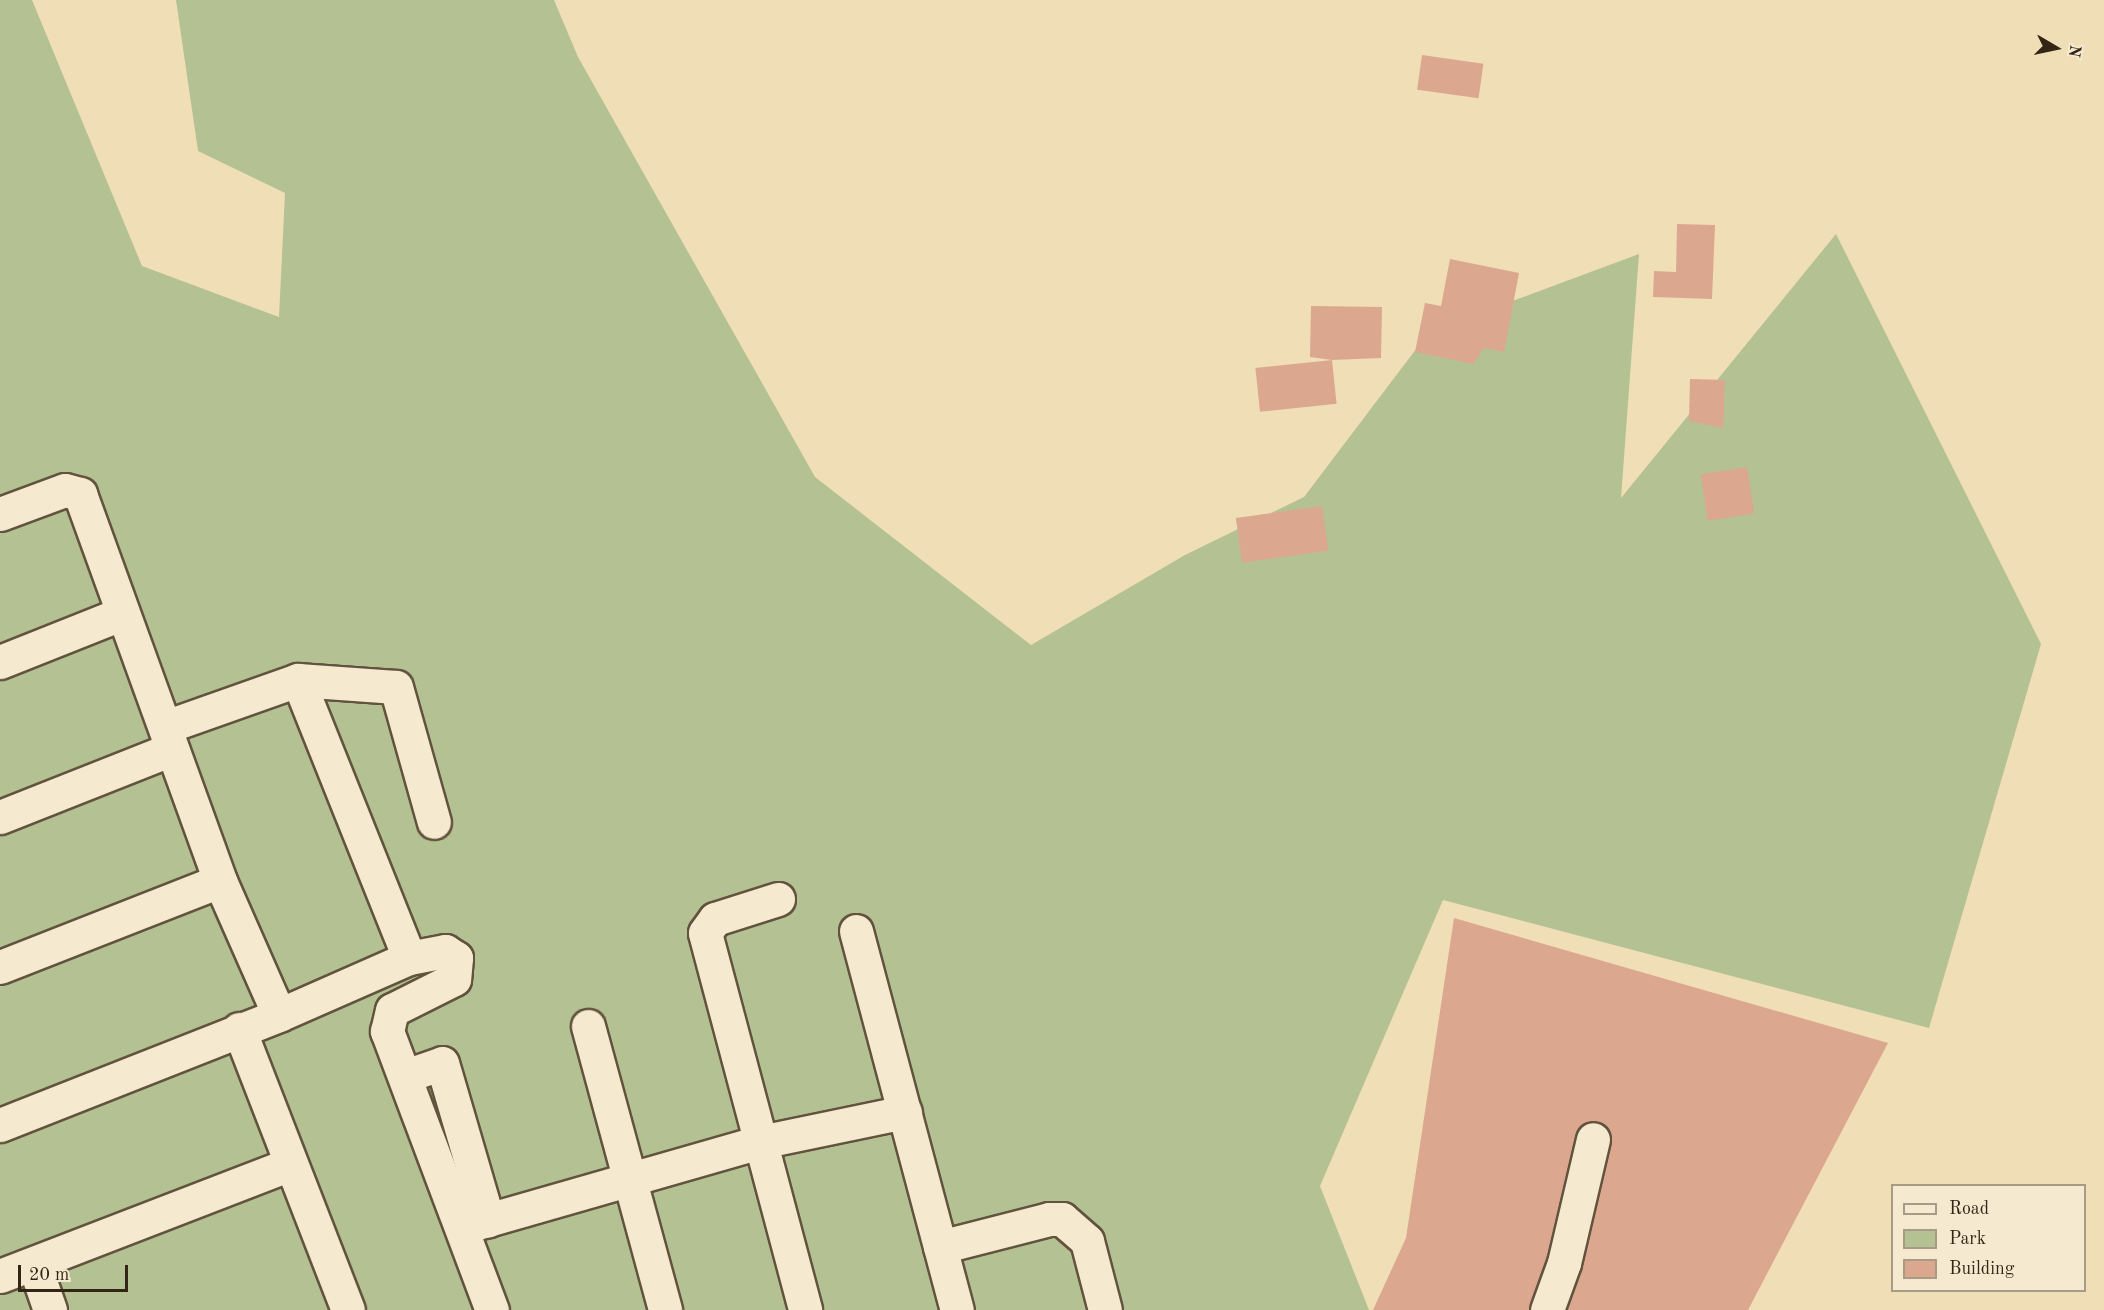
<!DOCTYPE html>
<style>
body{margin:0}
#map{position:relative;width:2104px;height:1310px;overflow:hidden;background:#f0deb6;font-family:"Old Standard TT",serif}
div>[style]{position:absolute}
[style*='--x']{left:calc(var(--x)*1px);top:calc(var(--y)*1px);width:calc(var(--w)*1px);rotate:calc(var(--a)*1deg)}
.green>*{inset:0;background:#b4c293}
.building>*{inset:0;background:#dca78f;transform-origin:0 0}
.roads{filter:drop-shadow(2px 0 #62533e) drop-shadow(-2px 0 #62533e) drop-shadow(0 2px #62533e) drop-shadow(0 -2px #62533e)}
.minor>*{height:33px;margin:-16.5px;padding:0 16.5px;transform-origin:16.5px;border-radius:16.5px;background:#f5ead0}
span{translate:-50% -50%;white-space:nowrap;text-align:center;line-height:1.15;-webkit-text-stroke:6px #f5ead0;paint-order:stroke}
.legend{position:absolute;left:1891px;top:1184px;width:195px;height:108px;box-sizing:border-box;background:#f5ead0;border:2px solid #a79b86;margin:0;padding:8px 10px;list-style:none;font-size:18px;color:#322516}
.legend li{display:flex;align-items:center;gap:12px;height:30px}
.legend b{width:30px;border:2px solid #a79b86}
.north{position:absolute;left:2026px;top:18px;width:60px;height:60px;-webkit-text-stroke:4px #f5ead0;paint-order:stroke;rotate:99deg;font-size:16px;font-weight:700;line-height:24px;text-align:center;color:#322516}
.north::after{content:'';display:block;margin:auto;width:21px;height:27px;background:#322516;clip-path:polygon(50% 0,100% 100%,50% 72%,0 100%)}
.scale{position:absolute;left:18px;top:1265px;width:110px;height:27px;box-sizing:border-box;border:3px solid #322516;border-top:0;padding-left:8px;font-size:18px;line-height:21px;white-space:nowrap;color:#322516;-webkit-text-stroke:4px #f5ead0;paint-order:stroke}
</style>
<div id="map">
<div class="green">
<i style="clip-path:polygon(0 0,32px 0,142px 266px,279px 317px,285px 193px,198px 151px,176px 0,554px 0,578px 57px,815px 477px,1031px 645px,1185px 555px,1304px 497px,1429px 332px,1639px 254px,1621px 498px,1836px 234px,2041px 644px,1929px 1028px,1443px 900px,1320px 1186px,1369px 1310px,0 1310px)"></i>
</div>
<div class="building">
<i style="left:1422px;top:55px;width:62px;height:35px;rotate:8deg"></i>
<i style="clip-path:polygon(1677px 224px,1715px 225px,1712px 299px,1653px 297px,1654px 271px,1676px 272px)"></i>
<i style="clip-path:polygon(1450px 259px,1519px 273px,1504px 352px,1484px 348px,1473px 364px,1415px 352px,1425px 303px,1441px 306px)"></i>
<i style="clip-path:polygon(1311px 306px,1382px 307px,1381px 358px,1332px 360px,1310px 357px)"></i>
<i style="left:1332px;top:360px;width:44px;height:77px;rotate:84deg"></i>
<i style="clip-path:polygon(1690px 379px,1725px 380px,1723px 428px,1689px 421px)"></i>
<i style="left:1747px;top:467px;width:47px;height:47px;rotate:81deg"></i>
<i style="left:1322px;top:506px;width:45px;height:87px;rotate:82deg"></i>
<i style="clip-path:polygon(1454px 918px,1888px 1043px,1748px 1310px,1373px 1310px,1406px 1238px)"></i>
</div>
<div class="roads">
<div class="minor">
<i style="--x:0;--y:514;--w:69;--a:-20.3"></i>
<i style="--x:65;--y:490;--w:16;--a:15"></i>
<i style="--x:80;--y:494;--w:412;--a:70.1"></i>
<i style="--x:220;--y:881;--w:146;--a:66.2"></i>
<i style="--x:0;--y:662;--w:132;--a:-21.7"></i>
<i style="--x:298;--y:680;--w:299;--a:68.2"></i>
<i style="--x:165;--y:727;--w:141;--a:-19.5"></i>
<i style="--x:298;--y:680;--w:98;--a:4.1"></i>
<i style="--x:396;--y:687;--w:140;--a:74.3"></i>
<i style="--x:0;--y:817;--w:185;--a:-21.6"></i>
<i style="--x:778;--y:899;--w:66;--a:162.4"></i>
<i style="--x:715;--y:919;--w:17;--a:126"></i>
<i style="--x:705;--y:933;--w:390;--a:75.1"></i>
<i style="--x:856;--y:931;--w:392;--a:75.1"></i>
<i style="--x:0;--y:967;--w:236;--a:-21.4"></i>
<i style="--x:588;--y:1026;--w:294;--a:74.8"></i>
<i style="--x:239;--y:1029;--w:301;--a:68.8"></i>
<i style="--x:405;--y:1076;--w:39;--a:-19"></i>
<i style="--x:442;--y:1063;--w:164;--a:73.7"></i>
<i style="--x:0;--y:1125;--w:300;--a:-21.5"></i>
<i style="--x:279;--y:1015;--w:142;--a:-23.7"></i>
<i style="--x:409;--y:958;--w:37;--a:-11"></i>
<i style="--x:445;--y:951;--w:13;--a:32"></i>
<i style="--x:456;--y:958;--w:21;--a:95"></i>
<i style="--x:454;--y:979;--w:69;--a:153.4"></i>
<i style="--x:392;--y:1010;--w:22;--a:103"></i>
<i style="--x:387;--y:1031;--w:298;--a:69.4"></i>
<i style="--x:463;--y:1227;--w:309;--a:-16"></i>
<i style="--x:760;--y:1142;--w:148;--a:-11.7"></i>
<i style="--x:940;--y:1247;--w:113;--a:-14.4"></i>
<i style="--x:1049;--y:1219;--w:13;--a:0"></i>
<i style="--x:1062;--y:1219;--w:33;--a:41"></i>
<i style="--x:1087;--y:1241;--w:71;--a:75.4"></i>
<i style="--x:34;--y:1264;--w:49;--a:70.8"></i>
<i style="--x:0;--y:1276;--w:311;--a:-21.1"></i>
<i style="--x:1547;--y:1310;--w:50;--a:-70.1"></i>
<i style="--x:1564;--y:1263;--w:127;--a:-76.8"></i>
</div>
</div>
<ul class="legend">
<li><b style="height:8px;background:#f5ead0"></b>Road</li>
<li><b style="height:16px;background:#b4c293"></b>Park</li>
<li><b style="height:16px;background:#dca78f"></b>Building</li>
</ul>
<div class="north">N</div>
<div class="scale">20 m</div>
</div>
